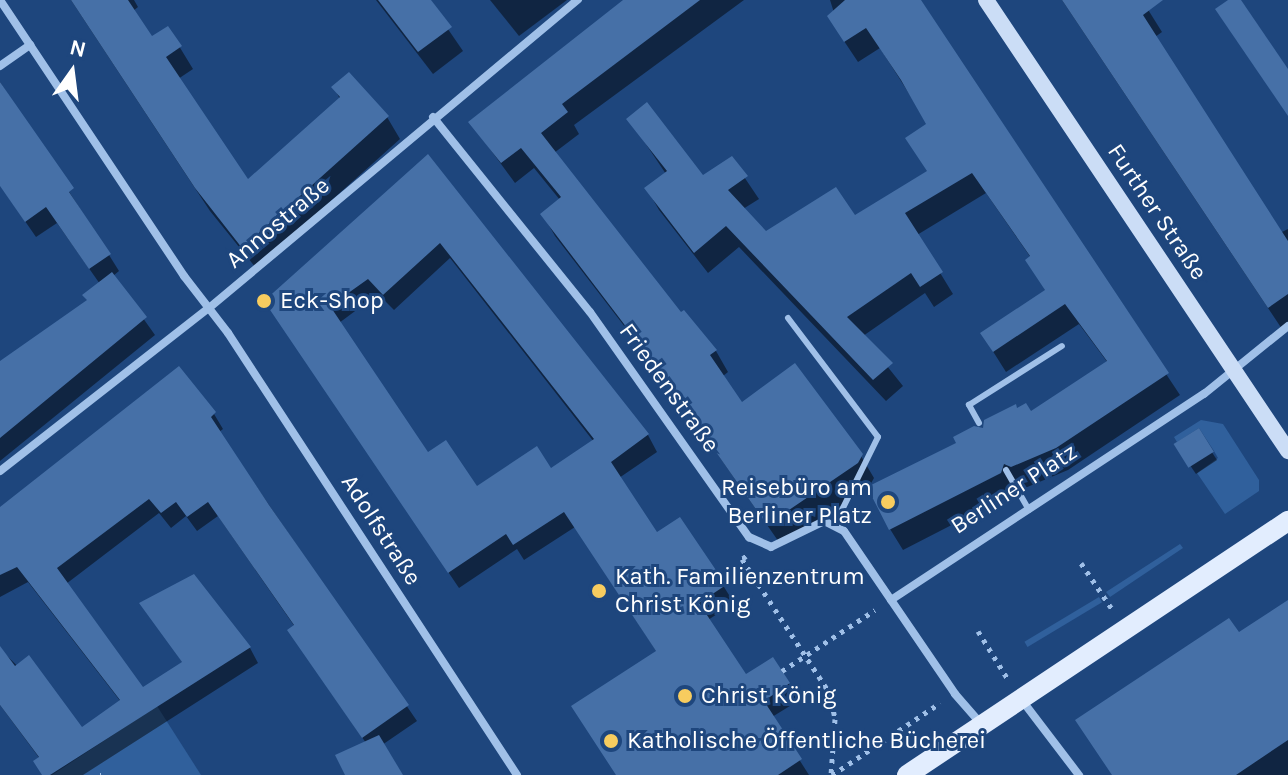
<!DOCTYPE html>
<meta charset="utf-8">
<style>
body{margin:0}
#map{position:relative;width:1288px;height:775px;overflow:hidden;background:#1e467d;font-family:Karla,sans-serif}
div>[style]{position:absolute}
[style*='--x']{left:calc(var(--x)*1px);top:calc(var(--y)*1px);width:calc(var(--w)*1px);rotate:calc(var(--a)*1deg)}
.green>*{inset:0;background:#30609c;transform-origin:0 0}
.shadow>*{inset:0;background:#0007}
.building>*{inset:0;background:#4670a7;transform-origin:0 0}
.path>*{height:5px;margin-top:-2.5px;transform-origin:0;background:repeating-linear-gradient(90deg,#a0c0e8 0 4px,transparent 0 10px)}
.lane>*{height:6px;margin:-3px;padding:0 3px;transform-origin:3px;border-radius:3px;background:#a0c0e8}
.street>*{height:8px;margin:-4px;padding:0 4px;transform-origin:4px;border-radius:4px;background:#a0c0e8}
.secondary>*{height:16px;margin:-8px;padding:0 8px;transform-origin:8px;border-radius:8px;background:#cbddf6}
.primary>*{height:20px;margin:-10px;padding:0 10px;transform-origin:10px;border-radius:10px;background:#e2edfe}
.dots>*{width:22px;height:22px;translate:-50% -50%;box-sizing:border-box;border:4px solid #1e467d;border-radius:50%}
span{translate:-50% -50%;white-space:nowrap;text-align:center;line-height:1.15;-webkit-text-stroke:6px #1e467d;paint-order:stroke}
.street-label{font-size:24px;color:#fff}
.poi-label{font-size:24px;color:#fff}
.left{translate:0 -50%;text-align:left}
.right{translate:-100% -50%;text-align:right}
.north{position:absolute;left:32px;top:32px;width:80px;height:80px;-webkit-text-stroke:6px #1e467d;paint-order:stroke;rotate:14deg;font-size:22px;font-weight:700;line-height:32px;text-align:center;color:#fff}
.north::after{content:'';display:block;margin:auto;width:28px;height:36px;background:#fff;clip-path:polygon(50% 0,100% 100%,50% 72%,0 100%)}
</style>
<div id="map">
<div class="green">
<i style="clip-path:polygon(1201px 420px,1223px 424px,1259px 480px,1259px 491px,1225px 514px,1197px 473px,1218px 458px,1214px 451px,1199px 428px,1177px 442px,1174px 437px)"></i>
<i style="clip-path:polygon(1180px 544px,1183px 548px,1110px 597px,1106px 592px)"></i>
<i style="left:1099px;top:597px;width:6px;height:87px;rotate:59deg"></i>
<i style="clip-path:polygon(157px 706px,201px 775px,52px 775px)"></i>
</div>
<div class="shadow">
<i style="clip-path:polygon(71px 0,134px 0,138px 7px,133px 11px,151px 39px,168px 28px,193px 69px,178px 79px,247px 182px,340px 99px,334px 88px,387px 117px,400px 139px,256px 268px,210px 211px)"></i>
<i style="clip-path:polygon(376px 0,428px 0,463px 51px,433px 74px)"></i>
<i style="clip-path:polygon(490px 0,567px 0,519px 36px)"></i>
<i style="clip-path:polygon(631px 0,744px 0,574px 125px,579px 134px,554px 153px,680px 315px,684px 312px,716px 351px,728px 372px,723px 376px,742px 404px,861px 456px,874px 478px,869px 487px,781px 545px,668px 383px,555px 236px,543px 215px,560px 200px,534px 168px,515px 183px,471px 123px)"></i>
<i style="clip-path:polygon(830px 0,918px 0,1180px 395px,1068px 470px,1025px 488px,1016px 485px,1012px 494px,903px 550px,890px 529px,984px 430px,1017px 411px,1031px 413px,1108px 363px,1079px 324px,1006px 372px,982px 334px,1046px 292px,1031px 258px,986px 193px,917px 235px,953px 294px,934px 307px,925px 293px,863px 336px,903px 386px,886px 401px,739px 247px,708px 273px,659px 210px,647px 189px,666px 174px,629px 119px,703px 177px,732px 159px,759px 199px,743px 209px,766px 234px,854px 218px,929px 173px,929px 125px,880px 48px,858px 62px,842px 38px)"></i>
<i style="clip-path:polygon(1062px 0,1142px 0,1162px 32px,1155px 37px,1280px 233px,1288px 229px,1288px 325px,1282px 329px)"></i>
<i style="clip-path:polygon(0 82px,109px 255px,119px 271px,113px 276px,155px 335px,0 461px,0 363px,88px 302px,100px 284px,57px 223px,36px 237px,0 185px)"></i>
<i style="clip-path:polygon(evenodd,427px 157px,648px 435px,657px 452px,619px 478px,657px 535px,680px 520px,724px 587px,734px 603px,708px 620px,745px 677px,773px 659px,789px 684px,798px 701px,772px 717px,809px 775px,617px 775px,657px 652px,575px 527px,524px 560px,517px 549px,459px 588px,276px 317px,427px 157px,450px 258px,594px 442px,551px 471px,476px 489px,427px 455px,339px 323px,378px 294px,394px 310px,450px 258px)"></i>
<i style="clip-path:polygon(214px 414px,223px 429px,219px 432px,417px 721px,382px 745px,400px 775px,347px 775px,366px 743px,299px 646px,295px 627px,218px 516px,197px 531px,186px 516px,171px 528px,159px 513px,66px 584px,142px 689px,183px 663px,142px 604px,250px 648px,258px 663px,83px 775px,43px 775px,40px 759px,0 705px,0 649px,82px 729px,121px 702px,28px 582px,0 597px,0 508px)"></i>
<i style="clip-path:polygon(1198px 431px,1217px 460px,1196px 474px,1181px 452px)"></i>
<i style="clip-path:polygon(1288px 602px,1288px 775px,1113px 775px,1077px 721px,1239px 635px)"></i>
</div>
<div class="building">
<i style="clip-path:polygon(71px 0,128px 0,152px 36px,168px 26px,182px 46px,166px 57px,248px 179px,340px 97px,331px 87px,349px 72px,389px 116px,242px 248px,195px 188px)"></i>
<i style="clip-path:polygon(378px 0,431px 0,452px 27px,418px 52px)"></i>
<i style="clip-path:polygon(623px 0,700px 0,562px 104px,568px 112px,541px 133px,681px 312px,684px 310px,717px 350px,710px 355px,742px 402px,795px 363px,863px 454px,858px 463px,767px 525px,653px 362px,540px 214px,561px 197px,521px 148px,501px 163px,468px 122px)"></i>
<i style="clip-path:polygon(845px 0,921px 0,1169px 373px,1056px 448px,1011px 467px,1004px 464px,1001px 473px,889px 530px,867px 487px,956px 443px,953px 437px,974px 426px,983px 428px,984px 420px,1016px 404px,1017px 408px,1026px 403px,1031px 411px,1107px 361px,1065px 304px,993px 352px,980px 333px,1045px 290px,1025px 260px,1030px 256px,972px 173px,905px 213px,943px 272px,920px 287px,911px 273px,847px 317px,893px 363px,873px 380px,726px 226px,694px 253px,644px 188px,667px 171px,626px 119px,647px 102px,703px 175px,732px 156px,748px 176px,728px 190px,766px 231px,836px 187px,855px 215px,927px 171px,905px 138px,926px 124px,901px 80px,866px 28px,844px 42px,827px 16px)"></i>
<i style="clip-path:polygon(1062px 0,1163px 0,1143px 15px,1288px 241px,1288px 294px,1268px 308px)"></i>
<i style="clip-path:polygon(1228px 0,1241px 0,1288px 69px,1288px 116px,1215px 9px)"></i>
<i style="clip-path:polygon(0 82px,74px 188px,69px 192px,111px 254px,89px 269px,46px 207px,25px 222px,0 186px)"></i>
<i style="clip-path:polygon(evenodd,428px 154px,649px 434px,611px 462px,657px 532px,680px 517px,726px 585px,699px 603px,746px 674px,773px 657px,790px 683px,764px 701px,802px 759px,778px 775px,616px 775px,571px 706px,656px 651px,564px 512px,513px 545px,506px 534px,448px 573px,264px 301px,428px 154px,440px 243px,594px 439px,551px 468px,537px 446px,477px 486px,446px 440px,428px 452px,330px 306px,368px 279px,383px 295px,440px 243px)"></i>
<i style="clip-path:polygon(112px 272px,147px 317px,0 438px,0 361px,87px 300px,82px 295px)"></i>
<i style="clip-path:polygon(179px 366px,216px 412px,211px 417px,269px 505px,409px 705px,362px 738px,287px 630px,294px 625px,208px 502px,187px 517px,176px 502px,161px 513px,149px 499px,57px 568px,143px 687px,182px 662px,139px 603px,194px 574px,251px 647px,50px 775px,42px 775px,33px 761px,39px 757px,0 705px,0 646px,15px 666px,29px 655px,82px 727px,120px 700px,17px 567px,0 575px,0 507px)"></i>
<i style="left:1199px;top:428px;width:28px;height:30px;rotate:58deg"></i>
<i style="clip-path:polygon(1288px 600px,1288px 740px,1236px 775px,1112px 775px,1075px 720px,1229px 618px,1239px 632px)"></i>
<i style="clip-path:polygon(379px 735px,403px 775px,345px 775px,335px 755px)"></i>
</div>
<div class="path">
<i style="--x:746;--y:556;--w:5;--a:143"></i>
<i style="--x:742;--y:559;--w:159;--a:56.8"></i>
<i style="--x:829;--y:692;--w:28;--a:77"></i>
<i style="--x:835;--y:719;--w:56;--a:94.1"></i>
<i style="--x:1081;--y:563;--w:59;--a:56"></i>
<i style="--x:978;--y:631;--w:59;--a:58.2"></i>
<i style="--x:782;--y:671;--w:111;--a:-33.3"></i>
<i style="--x:100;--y:775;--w:1;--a:0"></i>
<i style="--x:832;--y:775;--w:130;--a:-33.7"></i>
</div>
<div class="lane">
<i style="--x:788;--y:318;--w:149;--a:52.9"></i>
<i style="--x:878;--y:437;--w:97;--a:116.3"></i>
<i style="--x:979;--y:423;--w:21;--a:-119"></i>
<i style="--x:969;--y:405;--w:110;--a:-32.4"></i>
<i style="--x:1006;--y:470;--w:46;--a:60.1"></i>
</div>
<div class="street">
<i style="--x:0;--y:0;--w:332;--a:56.3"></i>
<i style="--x:184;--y:276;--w:72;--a:52.3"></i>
<i style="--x:228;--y:333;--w:528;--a:56.82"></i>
<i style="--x:0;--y:66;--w:37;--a:-35"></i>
<i style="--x:433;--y:117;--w:250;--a:51.2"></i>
<i style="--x:590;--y:312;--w:276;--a:54.8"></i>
<i style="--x:749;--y:537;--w:24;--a:24"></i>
<i style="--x:771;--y:547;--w:59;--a:-26.1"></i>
<i style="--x:824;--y:521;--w:22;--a:27"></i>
<i style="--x:844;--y:531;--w:197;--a:55.7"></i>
<i style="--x:955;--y:694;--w:41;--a:48.9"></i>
<i style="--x:0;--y:471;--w:265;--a:-38"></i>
<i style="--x:209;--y:308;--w:481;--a:-39.9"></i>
<i style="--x:891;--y:600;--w:375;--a:-33.4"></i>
<i style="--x:1204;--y:394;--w:108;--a:-39"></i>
<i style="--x:1021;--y:699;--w:96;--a:52.7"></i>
</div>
<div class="secondary">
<i style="--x:986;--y:0;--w:543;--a:56.19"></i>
</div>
<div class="primary">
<i style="--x:907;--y:775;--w:458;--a:-33.7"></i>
</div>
<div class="dots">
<i style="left:264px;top:301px;background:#f7cc5f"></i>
<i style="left:888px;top:502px;background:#f7cc5f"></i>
<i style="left:599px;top:591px;background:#f7cc5f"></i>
<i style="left:685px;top:696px;background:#f7cc5f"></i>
<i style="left:611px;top:741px;background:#f7cc5f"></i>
</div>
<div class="street-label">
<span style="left:1157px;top:212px;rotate:56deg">Further Straße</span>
<span style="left:278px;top:223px;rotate:-40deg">Annostraße</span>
<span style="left:669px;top:388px;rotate:54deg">Friedenstraße</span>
<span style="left:1014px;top:489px;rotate:-33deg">Berliner Platz</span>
<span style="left:381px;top:530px;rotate:57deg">Adolfstraße</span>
</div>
<div class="poi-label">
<span class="left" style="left:280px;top:301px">Eck-Shop</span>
<span class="right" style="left:872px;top:502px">Reisebüro am<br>Berliner Platz</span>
<span class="left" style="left:615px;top:591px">Kath. Familienzentrum<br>Christ König</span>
<span class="left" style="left:701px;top:696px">Christ König</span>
<span class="left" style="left:627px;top:741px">Katholische Öffentliche Bücherei</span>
</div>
<div class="north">N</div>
</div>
